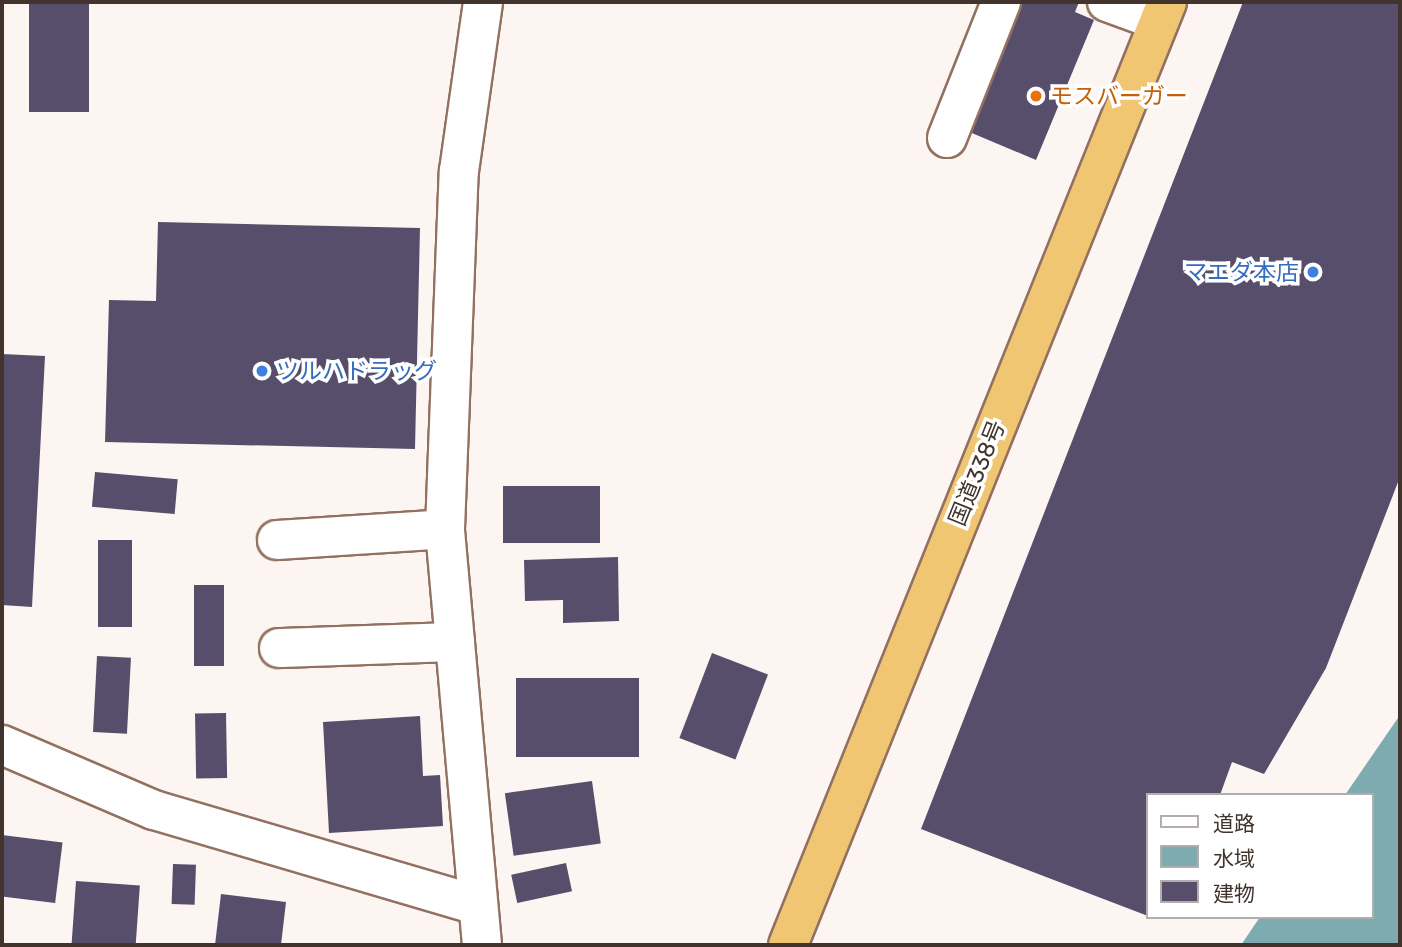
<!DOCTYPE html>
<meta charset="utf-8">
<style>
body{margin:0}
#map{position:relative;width:1402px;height:947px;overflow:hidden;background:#fdf5f1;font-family:Rubik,"Noto Sans JP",sans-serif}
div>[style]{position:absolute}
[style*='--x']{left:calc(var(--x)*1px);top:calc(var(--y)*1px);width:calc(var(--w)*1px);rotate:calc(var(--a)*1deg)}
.water>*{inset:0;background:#7dabb0}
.building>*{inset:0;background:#574e6c;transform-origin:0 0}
.roads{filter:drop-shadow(2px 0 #927161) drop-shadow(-2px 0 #927161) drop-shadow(0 2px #927161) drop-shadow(0 -2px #927161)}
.minor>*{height:38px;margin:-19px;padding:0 19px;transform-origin:19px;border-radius:19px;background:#fff}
.highway>*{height:38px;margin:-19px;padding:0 19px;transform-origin:19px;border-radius:19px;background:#f0c672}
.dots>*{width:19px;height:19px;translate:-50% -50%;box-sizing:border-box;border:4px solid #fff;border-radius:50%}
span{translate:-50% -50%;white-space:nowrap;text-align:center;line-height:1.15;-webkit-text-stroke:7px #fff;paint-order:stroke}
.food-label{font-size:23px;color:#c56008}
.left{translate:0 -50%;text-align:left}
.shop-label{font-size:23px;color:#366cbe}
.right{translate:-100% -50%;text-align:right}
.street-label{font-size:23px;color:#42332c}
.frame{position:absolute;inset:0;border:4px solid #42332c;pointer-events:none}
.legend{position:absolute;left:1146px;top:793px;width:228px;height:126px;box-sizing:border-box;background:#fff;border:2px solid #b3adab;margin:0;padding:9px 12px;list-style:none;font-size:21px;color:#42332c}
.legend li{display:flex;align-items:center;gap:14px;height:35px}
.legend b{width:35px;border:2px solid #b3adab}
</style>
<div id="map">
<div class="water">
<i style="clip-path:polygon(1400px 715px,1400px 945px,1241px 945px,1260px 917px,1372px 917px,1372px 795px,1345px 795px)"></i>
</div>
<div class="building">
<i style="left:29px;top:2px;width:60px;height:110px"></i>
<i style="clip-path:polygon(1012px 2px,1079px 2px,1075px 12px,1094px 20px,1036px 160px,960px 128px)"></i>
<i style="clip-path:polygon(1243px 2px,1400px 2px,1400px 477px,1326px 668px,1264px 774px,1232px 762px,1220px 795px,1148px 795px,1148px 916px,921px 829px)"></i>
<i style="clip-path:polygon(158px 222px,420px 228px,415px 449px,105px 442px,109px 300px,156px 301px)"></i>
<i style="clip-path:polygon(2px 354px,45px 356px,32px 607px,2px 605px)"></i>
<i style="left:95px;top:472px;width:83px;height:35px;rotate:5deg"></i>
<i style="left:503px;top:486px;width:97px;height:57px"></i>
<i style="left:98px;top:540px;width:34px;height:87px"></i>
<i style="clip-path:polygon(618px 557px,619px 621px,563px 623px,563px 600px,525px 601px,524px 560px)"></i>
<i style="left:194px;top:585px;width:30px;height:81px"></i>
<i style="left:712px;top:653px;width:60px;height:91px;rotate:21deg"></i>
<i style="left:97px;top:656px;width:34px;height:76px;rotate:3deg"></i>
<i style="left:516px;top:678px;width:123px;height:79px"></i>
<i style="left:226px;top:713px;width:65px;height:31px;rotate:89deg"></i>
<i style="clip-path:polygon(420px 716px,423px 776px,440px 775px,443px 826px,329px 833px,323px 722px)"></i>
<i style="left:592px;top:781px;width:63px;height:88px;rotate:82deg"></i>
<i style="left:2px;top:835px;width:61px;height:61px;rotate:7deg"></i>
<i style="left:566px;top:863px;width:29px;height:56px;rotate:78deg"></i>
<i style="left:173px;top:864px;width:23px;height:40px;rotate:2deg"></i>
<i style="left:76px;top:881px;width:64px;height:64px;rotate:4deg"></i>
<i style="clip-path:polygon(221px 894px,286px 902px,281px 945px,215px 945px)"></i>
</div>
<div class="roads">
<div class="minor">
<i style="--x:1107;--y:2;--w:55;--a:20.1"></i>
<i style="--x:947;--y:138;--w:146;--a:-68.3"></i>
<i style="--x:277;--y:540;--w:168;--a:-3.7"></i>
<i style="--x:279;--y:648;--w:176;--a:-2"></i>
<i style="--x:2;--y:745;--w:165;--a:23.2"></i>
<i style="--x:154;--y:810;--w:337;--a:16.4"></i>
<i style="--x:482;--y:945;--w:418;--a:-95.1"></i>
<i style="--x:445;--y:529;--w:358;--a:-87.8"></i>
<i style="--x:459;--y:171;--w:171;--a:-81.9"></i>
</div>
<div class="highway">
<i style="--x:788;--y:945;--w:1016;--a:-68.1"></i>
</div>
</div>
<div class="dots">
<i style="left:1036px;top:96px;background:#e8710a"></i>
<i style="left:1313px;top:272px;background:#3f7fe0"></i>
<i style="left:262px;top:371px;background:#3f7fe0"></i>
</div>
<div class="food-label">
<span class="left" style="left:1050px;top:96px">モスバーガー</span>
</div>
<div class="shop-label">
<span class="right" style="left:1299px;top:272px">マエダ本店</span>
<span class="left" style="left:276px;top:371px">ツルハドラッグ</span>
</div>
<div class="street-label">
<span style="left:977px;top:473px;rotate:-68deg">国道338号</span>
</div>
<div class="frame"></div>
<ul class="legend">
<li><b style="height:9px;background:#fff"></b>道路</li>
<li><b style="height:19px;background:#7dabb0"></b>水域</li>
<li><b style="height:19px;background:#574e6c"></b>建物</li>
</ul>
</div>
